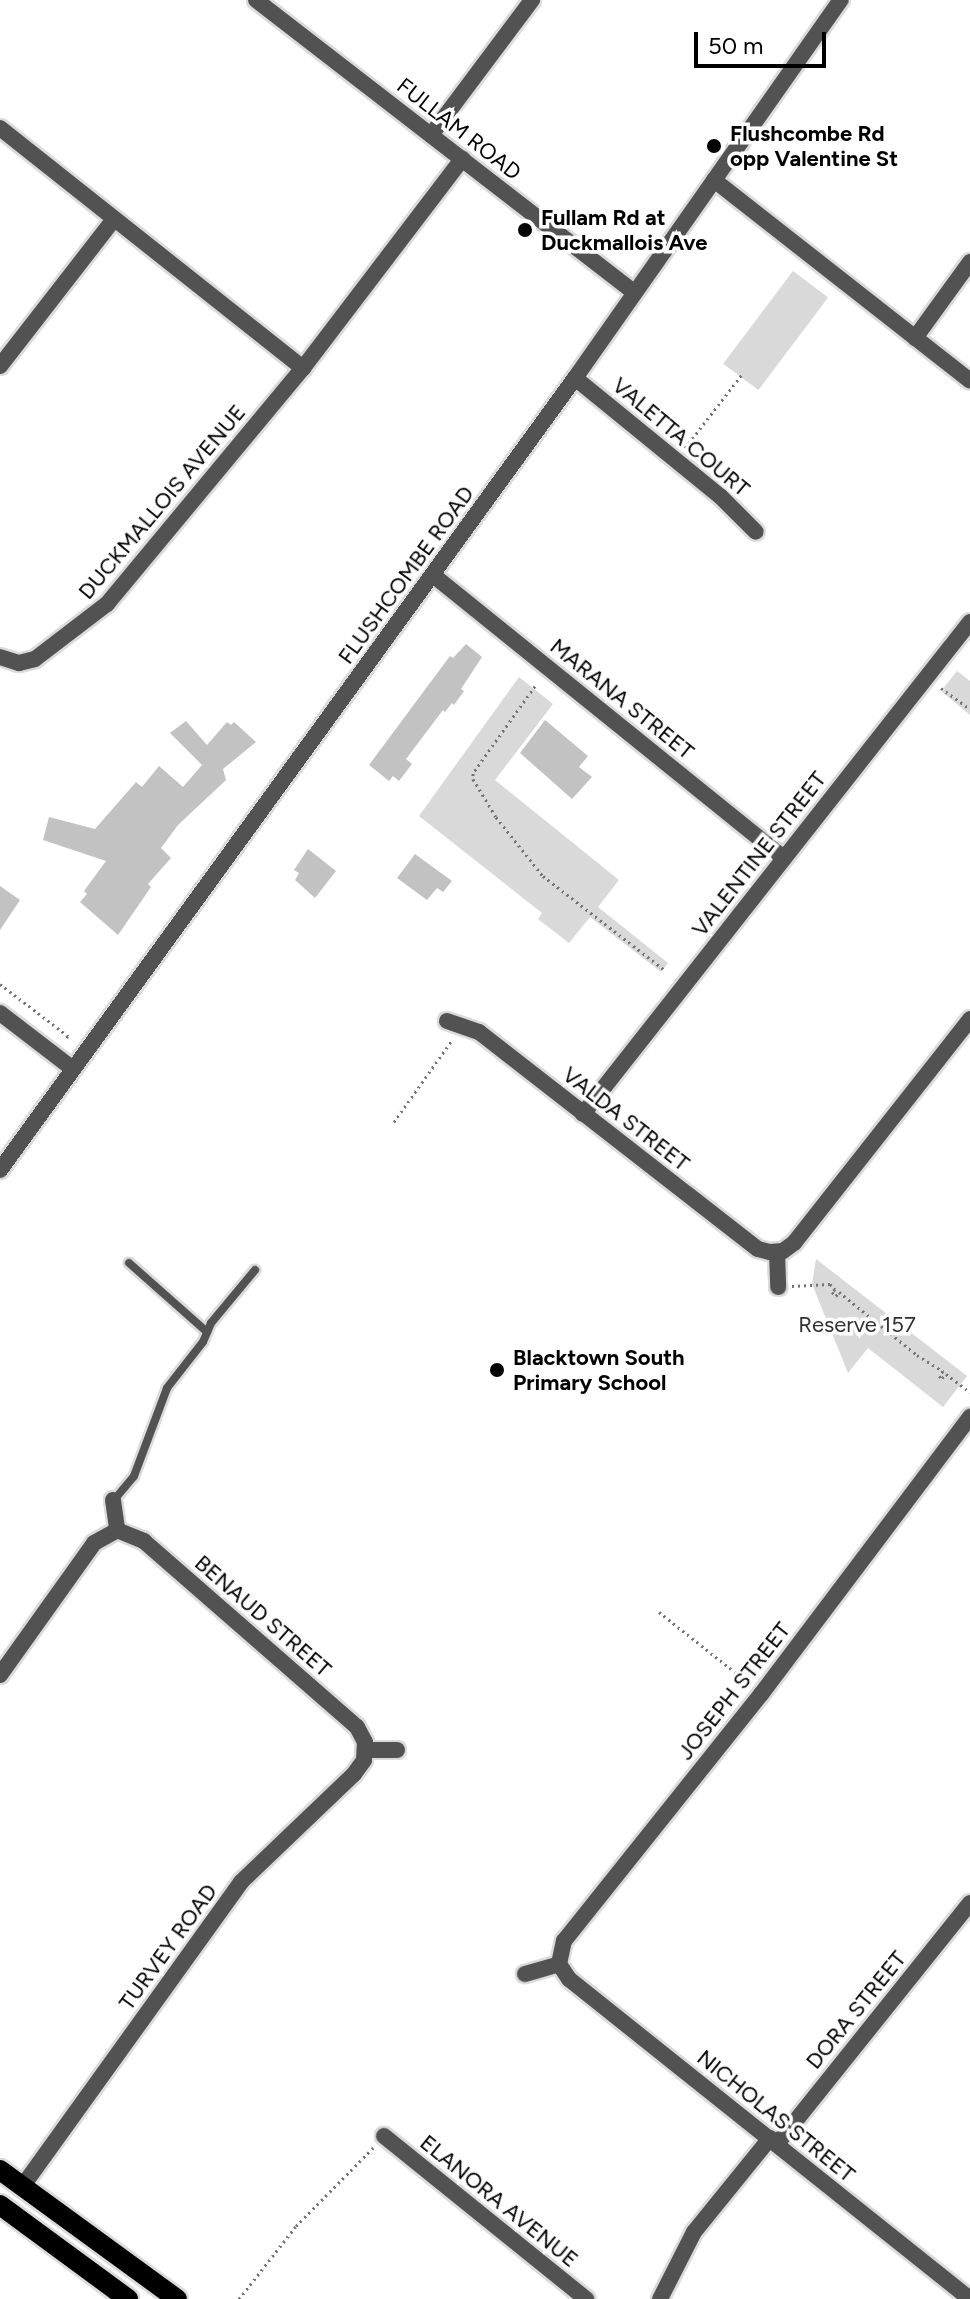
<!DOCTYPE html>
<style>
body{margin:0}
#map{position:relative;width:970px;height:2299px;overflow:hidden;background:#fff;font-family:Figtree,sans-serif}
div>[style]{position:absolute}
[style*='--x']{left:calc(var(--x)*1px);top:calc(var(--y)*1px);width:calc(var(--w)*1px);rotate:calc(var(--a)*1deg)}
.green>*{inset:0;background:#d9d9d9;transform-origin:0 0}
.building>*{inset:0;background:#c2c2c2}
.path>*{height:3px;margin-top:-1.5px;transform-origin:0;background:repeating-linear-gradient(90deg,#747474 0 2px,transparent 0 6px)}
.roads{filter:drop-shadow(2px 0 #dbdbdb) drop-shadow(-2px 0 #dbdbdb) drop-shadow(0 2px #dbdbdb) drop-shadow(0 -2px #dbdbdb)}
.service>*{height:8px;margin:-4px;padding:0 4px;transform-origin:4px;border-radius:4px;background:#525252}
.minor>*{height:16px;margin:-8px;padding:0 8px;transform-origin:8px;border-radius:8px;background:#525252}
.tertiary>*{height:16px;margin:-8px;padding:0 8px;transform-origin:8px;border-radius:8px;background:#525252}
.primary>*{height:20px;margin:-10px;padding:0 10px;transform-origin:10px;border-radius:10px;background:#000}
.dots>*{width:22px;height:22px;translate:-50% -50%;box-sizing:border-box;border:4px solid #fff;border-radius:50%}
span{translate:-50% -50%;white-space:nowrap;text-align:center;line-height:1.15;-webkit-text-stroke:7px #fff;paint-order:stroke}
.street-label{font-size:22px;color:#000}
.poi-label{font-size:22px;color:#000;font-weight:700}
.left{translate:0 -50%;text-align:left}
.park-label{font-size:22px;color:#303030}
.scale{position:absolute;left:694px;top:32px;width:132px;height:36px;box-sizing:border-box;border:4px solid #000;border-top:0;padding-left:10px;font-size:24px;line-height:28px;white-space:nowrap;color:#000;-webkit-text-stroke:6px #fff;paint-order:stroke}
</style>
<div id="map">
<div class="green">
<i style="left:793px;top:271px;width:44px;height:116px;rotate:37deg"></i>
<i style="clip-path:polygon(957px 671px,970px 681px,970px 715px,941px 691px)"></i>
<i style="clip-path:polygon(519px 677px,553px 704px,495px 780px,619px 880px,598px 907px,668px 963px,661px 972px,590px 917px,569px 943px,538px 919px,542px 913px,419px 816px)"></i>
<i style="clip-path:polygon(816px 1259px,967px 1376px,943px 1407px,868px 1348px,848px 1373px,812px 1284px)"></i>
</div>
<div class="building">
<i style="clip-path:polygon(466px 644px,482px 657px,461px 689px,464px 691px,454px 705px,452px 703px,445px 712px,443px 710px,406px 759px,412px 764px,399px 781px,393px 776px,389px 781px,369px 765px,450px 656px,453px 658px)"></i>
<i style="clip-path:polygon(545px 720px,588px 756px,579px 767px,592px 777px,572px 799px,520px 753px)"></i>
<i style="clip-path:polygon(186px 721px,207px 745px,227px 722px,231px 725px,234px 722px,256px 742px,223px 769px,226px 780px,178px 825px,161px 848px,171px 858px,148px 884px,151px 887px,118px 935px,80px 902px,87px 894px,84px 891px,106px 861px,43px 840px,49px 817px,95px 829px,136px 782px,142px 787px,159px 766px,183px 787px,202px 765px,170px 733px)"></i>
<i style="clip-path:polygon(308px 849px,336px 871px,315px 898px,295px 880px,299px 873px,294px 870px)"></i>
<i style="clip-path:polygon(415px 854px,452px 881px,443px 892px,437px 888px,427px 900px,397px 878px)"></i>
<i style="clip-path:polygon(0 886px,20px 900px,0 930px)"></i>
</div>
<div class="path">
<i style="--x:685;--y:448;--w:95;--a:-52.3"></i>
<i style="--x:535;--y:686;--w:107;--a:125.5"></i>
<i style="--x:473;--y:773;--w:6;--a:90"></i>
<i style="--x:473;--y:779;--w:44;--a:58.8"></i>
<i style="--x:496;--y:817;--w:75;--a:51.5"></i>
<i style="--x:543;--y:876;--w:155;--a:37.7"></i>
<i style="--x:941;--y:688;--w:36;--a:36"></i>
<i style="--x:0;--y:984;--w:86;--a:37.4"></i>
<i style="--x:68;--y:1036;--w:5;--a:143"></i>
<i style="--x:394;--y:1122;--w:100;--a:-54.7"></i>
<i style="--x:792;--y:1286;--w:38;--a:-3"></i>
<i style="--x:830;--y:1284;--w:7;--a:45"></i>
<i style="--x:835;--y:1289;--w:4;--a:135"></i>
<i style="--x:832;--y:1292;--w:6;--a:45"></i>
<i style="--x:836;--y:1296;--w:5;--a:-53"></i>
<i style="--x:839;--y:1292;--w:100;--a:38.9"></i>
<i style="--x:917;--y:1355;--w:31;--a:32"></i>
<i style="--x:943;--y:1371;--w:6;--a:129"></i>
<i style="--x:939;--y:1376;--w:4;--a:34"></i>
<i style="--x:942;--y:1378;--w:6;--a:-45"></i>
<i style="--x:946;--y:1374;--w:30;--a:37"></i>
<i style="--x:659;--y:1612;--w:111;--a:38.4"></i>
<i style="--x:239;--y:2299;--w:93;--a:-52"></i>
<i style="--x:296;--y:2226;--w:110;--a:-45.4"></i>
</div>
<div class="roads">
<div class="service">
<i style="--x:129;--y:1263;--w:104;--a:41.5"></i>
<i style="--x:114;--y:1500;--w:31;--a:-50"></i>
<i style="--x:134;--y:1476;--w:94;--a:-69.4"></i>
<i style="--x:167;--y:1388;--w:58;--a:-52"></i>
<i style="--x:203;--y:1342;--w:21;--a:-67"></i>
<i style="--x:211;--y:1323;--w:69;--a:-50.3"></i>
</div>
<div class="minor">
<i style="--x:256;--y:0;--w:478;--a:37.7"></i>
<i style="--x:0;--y:128;--w:387;--a:38.4"></i>
<i style="--x:431;--y:135;--w:169;--a:-53.2"></i>
<i style="--x:714;--y:180;--w:325;--a:38.1"></i>
<i style="--x:915;--y:338;--w:94;--a:-54.1"></i>
<i style="--x:0;--y:366;--w:186;--a:-52.2"></i>
<i style="--x:575;--y:378;--w:188;--a:39.2"></i>
<i style="--x:721;--y:497;--w:49;--a:45"></i>
<i style="--x:433;--y:575;--w:449;--a:38.9"></i>
<i style="--x:0;--y:657;--w:20;--a:18"></i>
<i style="--x:19;--y:663;--w:16;--a:-14"></i>
<i style="--x:35;--y:659;--w:91;--a:-37.4"></i>
<i style="--x:107;--y:604;--w:307;--a:-50.3"></i>
<i style="--x:303;--y:368;--w:263;--a:-52.7"></i>
<i style="--x:0;--y:1013;--w:92;--a:37.5"></i>
<i style="--x:447;--y:1021;--w:34;--a:19"></i>
<i style="--x:479;--y:1032;--w:353;--a:37.9"></i>
<i style="--x:758;--y:1249;--w:12;--a:14"></i>
<i style="--x:770;--y:1252;--w:13;--a:-4"></i>
<i style="--x:783;--y:1251;--w:14;--a:-36"></i>
<i style="--x:794;--y:1243;--w:285;--a:-51.8"></i>
<i style="--x:583;--y:1114;--w:626;--a:-51.81"></i>
<i style="--x:777;--y:1252;--w:35;--a:88"></i>
<i style="--x:113;--y:1500;--w:30;--a:82"></i>
<i style="--x:0;--y:1675;--w:162;--a:-54.5"></i>
<i style="--x:94;--y:1543;--w:26;--a:-29"></i>
<i style="--x:365;--y:1750;--w:32;--a:0"></i>
<i style="--x:559;--y:1964;--w:24;--a:-78"></i>
<i style="--x:564;--y:1941;--w:317;--a:-51.4"></i>
<i style="--x:762;--y:1693;--w:346;--a:-53"></i>
<i style="--x:559;--y:1964;--w:18;--a:56"></i>
<i style="--x:569;--y:1979;--w:513;--a:38.59"></i>
<i style="--x:525;--y:1974;--w:35;--a:-16"></i>
<i style="--x:384;--y:2136;--w:260;--a:38.9"></i>
<i style="--x:777;--y:2144;--w:309;--a:-51.3"></i>
<i style="--x:22;--y:2187;--w:375;--a:-54.3"></i>
<i style="--x:241;--y:1882;--w:156;--a:-43.7"></i>
<i style="--x:354;--y:1774;--w:17;--a:-54"></i>
<i style="--x:364;--y:1760;--w:18;--a:-87"></i>
<i style="--x:365;--y:1742;--w:17;--a:-118"></i>
<i style="--x:357;--y:1727;--w:283;--a:-138.9"></i>
<i style="--x:144;--y:1541;--w:29;--a:-158"></i>
<i style="--x:660;--y:2299;--w:75;--a:-63.1"></i>
<i style="--x:694;--y:2232;--w:121;--a:-51"></i>
</div>
<div class="tertiary">
<i style="--x:0;--y:1170;--w:979;--a:-54.02"></i>
<i style="--x:575;--y:378;--w:462;--a:-54.9"></i>
</div>
<div class="primary">
<i style="--x:0;--y:2170;--w:219;--a:36.1"></i>
<i style="--x:0;--y:2205;--w:159;--a:36.3"></i>
</div>
</div>
<div class="dots">
<i style="left:714px;top:146px;background:#000"></i>
<i style="left:525px;top:230px;background:#000"></i>
<i style="left:497px;top:1370px;background:#000"></i>
</div>
<div class="street-label">
<span style="left:459px;top:129px;rotate:38deg">FULLAM ROAD</span>
<span style="left:681px;top:437px;rotate:40deg">VALETTA COURT</span>
<span style="left:162px;top:502px;rotate:-50deg">DUCKMALLOIS AVENUE</span>
<span style="left:406px;top:575px;rotate:-54deg">FLUSHCOMBE ROAD</span>
<span style="left:622px;top:699px;rotate:39deg">MARANA STREET</span>
<span style="left:759px;top:854px;rotate:-52deg">VALENTINE STREET</span>
<span style="left:626px;top:1119px;rotate:38deg">VALDA STREET</span>
<span style="left:263px;top:1616px;rotate:41deg">BENAUD STREET</span>
<span style="left:734px;top:1691px;rotate:-52deg">JOSEPH STREET</span>
<span style="left:168px;top:1947px;rotate:-54deg">TURVEY ROAD</span>
<span style="left:856px;top:2010px;rotate:-51deg">DORA STREET</span>
<span style="left:776px;top:2116px;rotate:39deg">NICHOLAS STREET</span>
<span style="left:499px;top:2201px;rotate:39deg">ELANORA AVENUE</span>
</div>
<div class="poi-label">
<span class="left" style="left:730px;top:146px">Flushcombe Rd<br>opp Valentine St</span>
<span class="left" style="left:541px;top:230px">Fullam Rd at<br>Duckmallois Ave</span>
<span class="left" style="left:513px;top:1370px">Blacktown South<br>Primary School</span>
</div>
<div class="park-label">
<span style="left:857px;top:1325px">Reserve 157</span>
</div>
<div class="scale">50 m</div>
</div>
